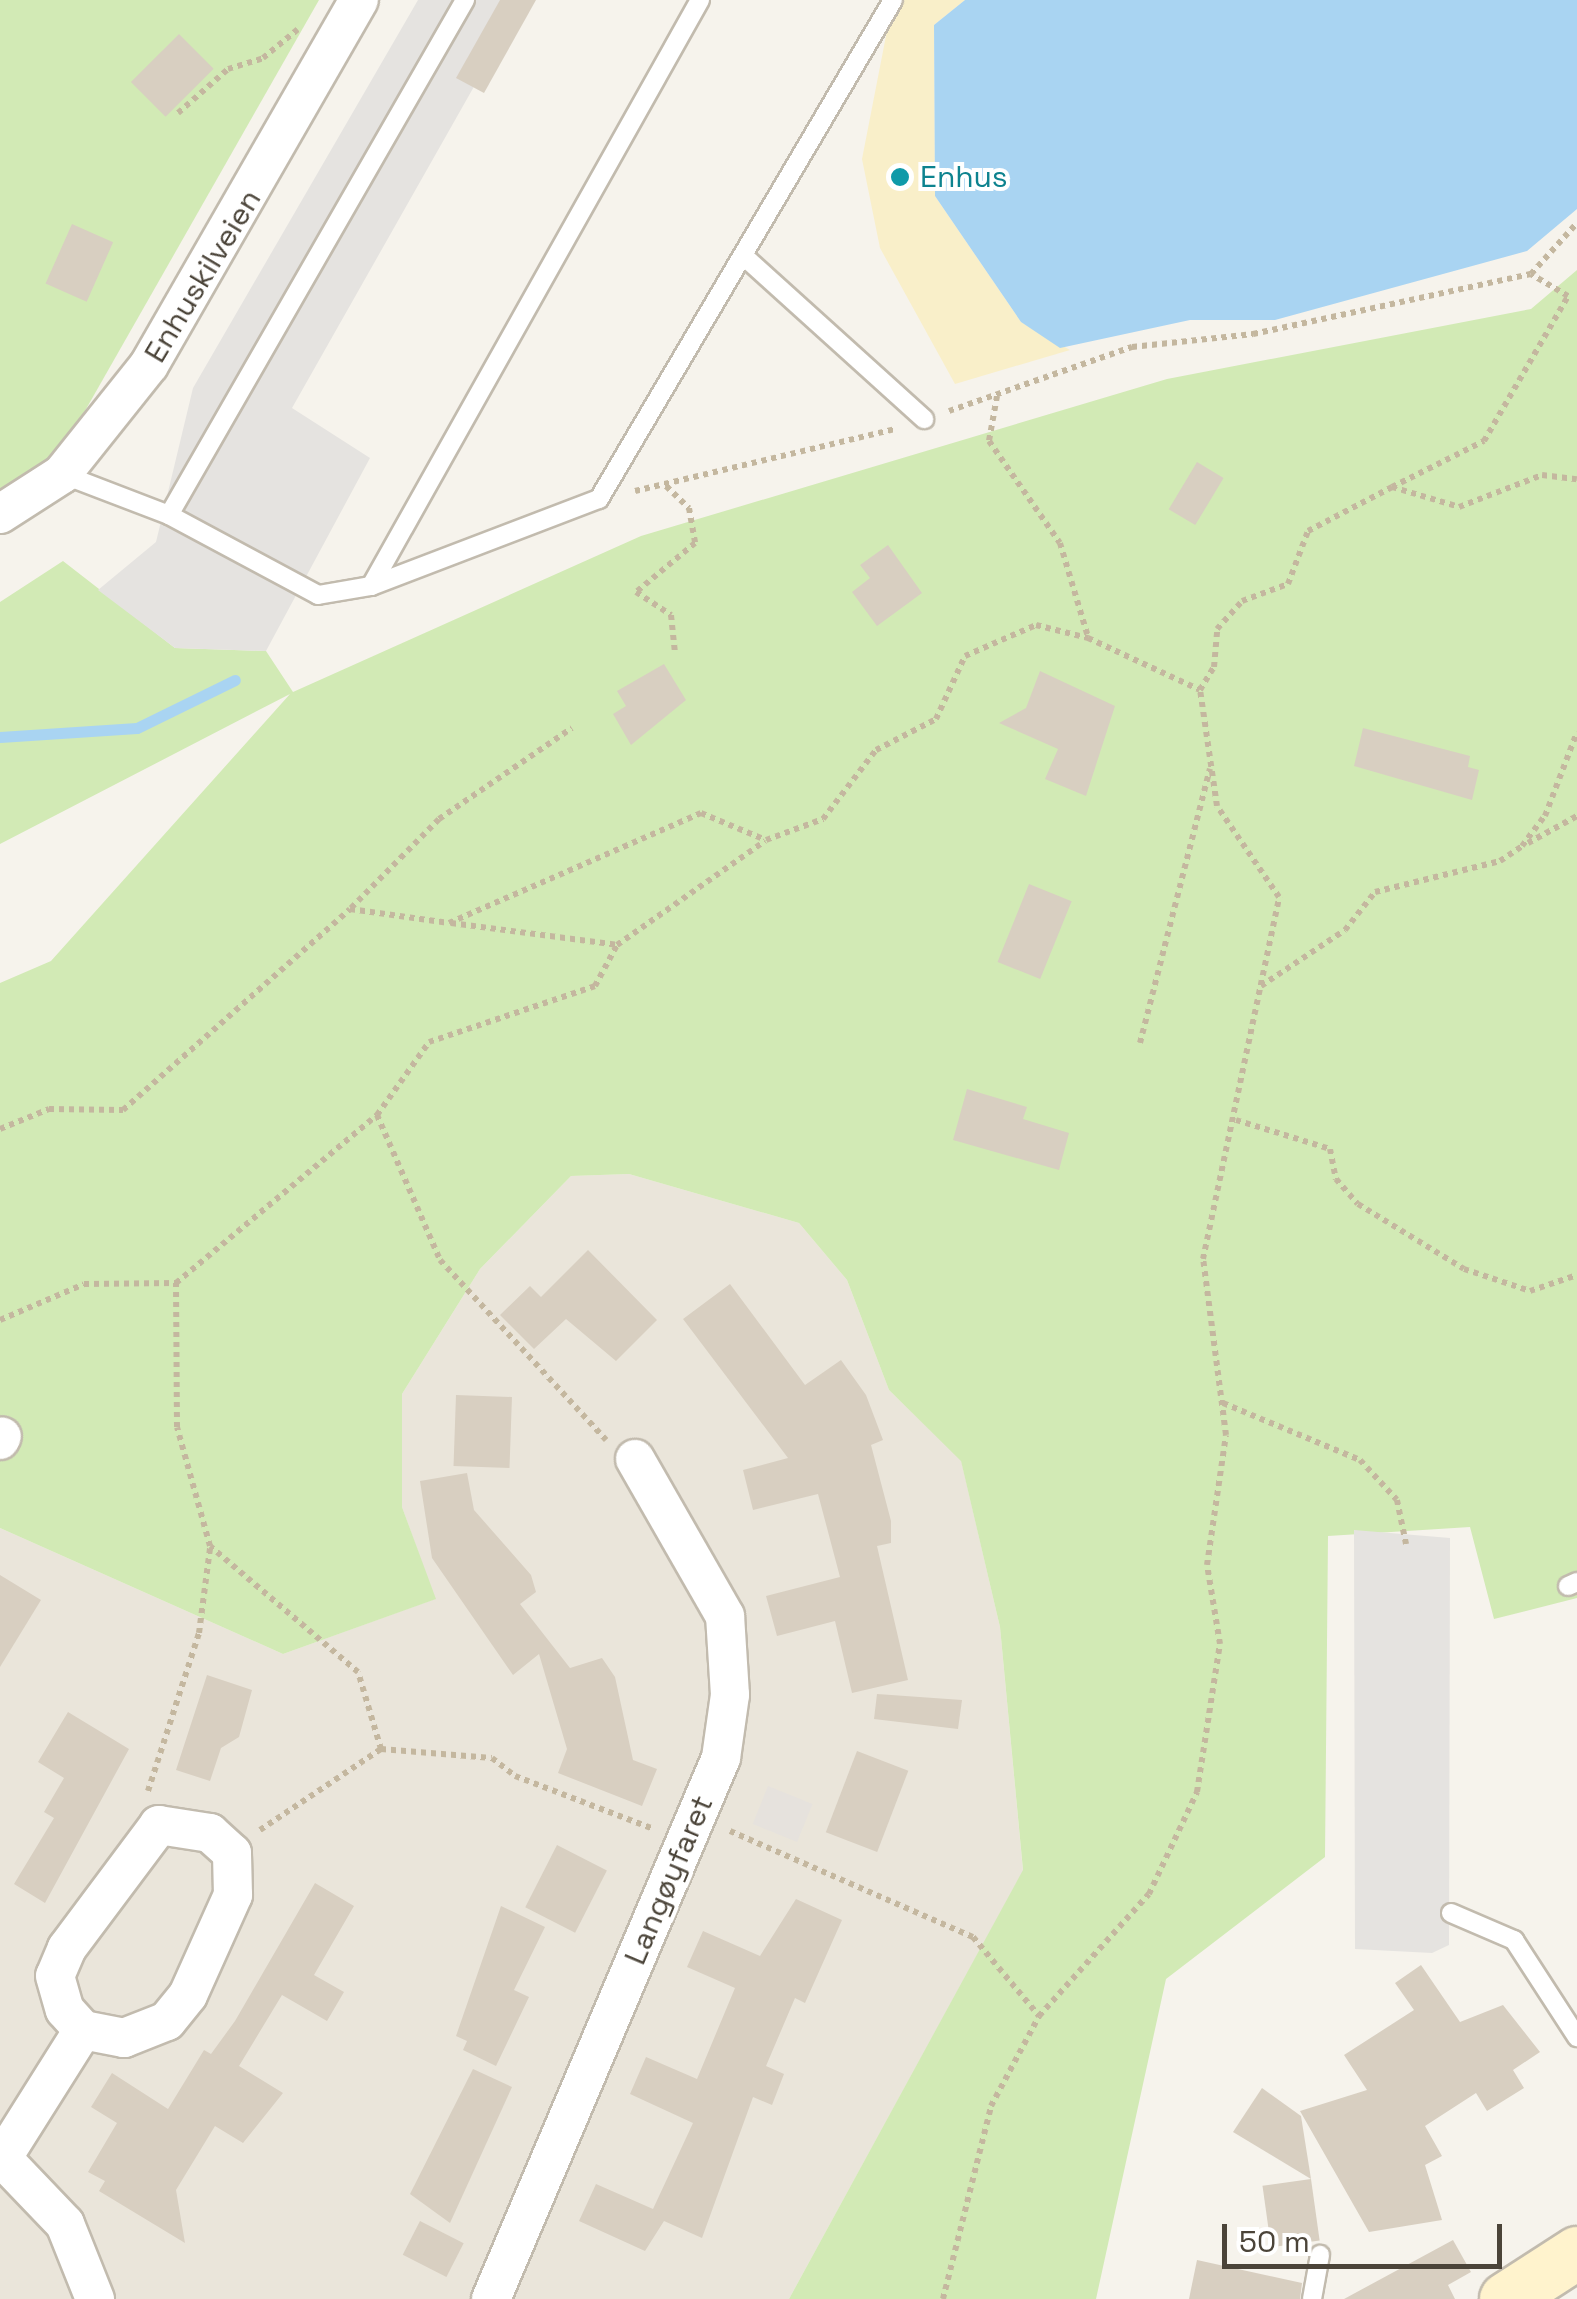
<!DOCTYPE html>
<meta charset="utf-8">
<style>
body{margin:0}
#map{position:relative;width:1577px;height:2299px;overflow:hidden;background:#f6f3ec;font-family:"Space Grotesk",sans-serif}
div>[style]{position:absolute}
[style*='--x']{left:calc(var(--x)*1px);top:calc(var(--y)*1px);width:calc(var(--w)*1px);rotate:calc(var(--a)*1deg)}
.residential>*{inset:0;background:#eae5da}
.industrial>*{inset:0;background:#e6e2dd;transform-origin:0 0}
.green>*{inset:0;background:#d2eab5}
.sand>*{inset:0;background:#f9efc9}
.parking>*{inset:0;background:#e5e3e0}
.water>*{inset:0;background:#a9d4f2}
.stream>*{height:11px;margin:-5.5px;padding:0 5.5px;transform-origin:5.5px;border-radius:5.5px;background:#a9d4f2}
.building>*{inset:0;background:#d8cfc1;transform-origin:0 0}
.path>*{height:6px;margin-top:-3px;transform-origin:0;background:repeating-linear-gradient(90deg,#c4b79f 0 5px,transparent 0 10px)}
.roads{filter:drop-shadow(2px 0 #c2bbae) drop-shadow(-2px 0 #c2bbae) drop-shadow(0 2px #c2bbae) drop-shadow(0 -2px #c2bbae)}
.service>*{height:18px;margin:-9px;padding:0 9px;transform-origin:9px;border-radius:9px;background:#fff}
.minor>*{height:38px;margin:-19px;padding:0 19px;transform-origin:19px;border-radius:19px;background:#fff}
.secondary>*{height:52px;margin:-26px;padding:0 26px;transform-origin:26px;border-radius:26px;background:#fff3cd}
.dots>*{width:28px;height:28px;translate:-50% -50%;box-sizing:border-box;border:5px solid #fff;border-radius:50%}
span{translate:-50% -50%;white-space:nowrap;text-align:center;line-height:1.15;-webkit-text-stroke:8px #fff;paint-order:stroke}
.culture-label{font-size:30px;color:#0d838f}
.left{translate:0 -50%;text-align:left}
.street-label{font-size:30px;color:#4b4439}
.scale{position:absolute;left:1222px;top:2224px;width:280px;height:45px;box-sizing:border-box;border:5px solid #4b4439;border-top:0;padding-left:12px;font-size:30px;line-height:35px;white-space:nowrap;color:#4b4439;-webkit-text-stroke:8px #fff;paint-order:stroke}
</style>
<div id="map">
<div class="residential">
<i style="clip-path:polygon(629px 1174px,799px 1223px,847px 1280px,889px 1390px,961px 1460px,1000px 1627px,1023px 1871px,789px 2299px,0 2299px,0 1528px,283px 1654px,435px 1599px,402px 1507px,402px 1394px,480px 1269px,571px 1176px)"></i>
</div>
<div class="industrial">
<i style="left:768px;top:1786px;width:48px;height:41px;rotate:22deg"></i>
</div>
<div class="green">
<i style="clip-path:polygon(0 0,319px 0,53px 467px,0 500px)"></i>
<i style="clip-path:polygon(1577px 270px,1577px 1598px,1494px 1619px,1470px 1527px,1328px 1536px,1325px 1857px,1166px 1979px,1096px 2299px,789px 2299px,1023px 1870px,1000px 1627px,961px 1461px,889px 1390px,847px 1280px,799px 1223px,629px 1174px,571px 1176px,480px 1269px,402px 1394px,402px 1507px,436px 1599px,283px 1654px,0 1528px,0 983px,51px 961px,290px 694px,0 844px,0 602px,63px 561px,175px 648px,266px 651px,293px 692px,641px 536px,1167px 379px,1531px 309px)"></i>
</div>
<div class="sand">
<i style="clip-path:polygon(893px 0,965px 0,934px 25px,935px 196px,1021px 322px,1070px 350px,955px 384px,880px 248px,862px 159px)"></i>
</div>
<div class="parking">
<i style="clip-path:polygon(418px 0,523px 0,292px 408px,370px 458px,266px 651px,175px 648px,98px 590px,156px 542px,193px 388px)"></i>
<i style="clip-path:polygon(1354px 1530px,1450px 1538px,1449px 1945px,1432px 1953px,1355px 1949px)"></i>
</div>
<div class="water">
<i style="clip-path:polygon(965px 0,1577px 0,1577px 209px,1527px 251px,1275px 320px,1190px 320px,1060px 348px,1021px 322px,935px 196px,934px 25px)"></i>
</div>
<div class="stream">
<i style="--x:0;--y:737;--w:137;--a:-3.8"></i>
<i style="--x:137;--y:728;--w:109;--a:-26.1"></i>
</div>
<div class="building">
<i style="clip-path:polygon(500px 0,536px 0,484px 93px,456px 78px)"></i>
<i style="left:179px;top:34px;width:49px;height:68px;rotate:45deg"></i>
<i style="left:72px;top:224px;width:45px;height:65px;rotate:24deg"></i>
<i style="left:1197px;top:462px;width:31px;height:55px;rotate:31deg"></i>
<i style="clip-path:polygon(888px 545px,922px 593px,877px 626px,852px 592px,870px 578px,860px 565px)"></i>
<i style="clip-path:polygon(664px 664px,686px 700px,631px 745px,613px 714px,626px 706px,617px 691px)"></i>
<i style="clip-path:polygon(1040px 671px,1115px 706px,1086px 796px,1045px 779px,1058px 749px,999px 723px,1026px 708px)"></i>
<i style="clip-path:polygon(1363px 728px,1470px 756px,1468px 767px,1479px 770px,1472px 800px,1354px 766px)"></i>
<i style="left:1029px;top:884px;width:46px;height:84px;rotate:22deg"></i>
<i style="clip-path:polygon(967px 1089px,1027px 1107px,1023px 1119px,1069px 1133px,1059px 1170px,953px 1140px)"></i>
<i style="clip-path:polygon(588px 1250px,657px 1320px,616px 1361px,566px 1319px,534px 1349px,500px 1315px,530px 1286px,541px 1297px)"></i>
<i style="clip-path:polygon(730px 1284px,805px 1385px,841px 1360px,866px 1395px,883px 1440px,871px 1445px,891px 1521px,891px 1543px,877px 1546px,908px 1680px,852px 1693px,835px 1621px,777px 1636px,766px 1596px,840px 1577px,818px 1494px,753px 1510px,743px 1470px,788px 1458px,683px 1319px)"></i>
<i style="left:456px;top:1395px;width:56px;height:71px;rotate:2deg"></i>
<i style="clip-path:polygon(467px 1473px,474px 1510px,531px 1575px,536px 1592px,520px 1604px,570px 1668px,602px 1658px,615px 1677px,633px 1760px,657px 1769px,642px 1806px,558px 1773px,567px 1749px,539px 1654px,513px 1675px,432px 1558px,420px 1481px)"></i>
<i style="clip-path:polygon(0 1575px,41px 1600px,0 1667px)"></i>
<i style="clip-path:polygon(207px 1675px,252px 1690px,239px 1737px,221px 1748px,210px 1781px,176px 1770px)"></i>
<i style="clip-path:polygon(877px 1694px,962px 1700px,958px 1729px,874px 1719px)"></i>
<i style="clip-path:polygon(68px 1712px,129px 1749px,45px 1903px,14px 1884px,54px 1818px,44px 1812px,64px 1778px,38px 1762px)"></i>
<i style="left:857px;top:1751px;width:55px;height:87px;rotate:21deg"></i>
<i style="left:557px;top:1845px;width:56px;height:70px;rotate:27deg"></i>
<i style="clip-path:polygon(315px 1883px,354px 1906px,314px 1975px,344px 1992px,327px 2021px,282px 1995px,239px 2066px,283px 2093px,243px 2143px,215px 2126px,176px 2190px,185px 2243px,99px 2191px,105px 2181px,88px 2172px,117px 2123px,91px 2107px,112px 2073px,168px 2109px,204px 2050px,211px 2054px,235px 2021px)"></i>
<i style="clip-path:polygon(796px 1899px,842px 1920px,805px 2003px,795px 1998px,766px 2066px,784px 2074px,772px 2105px,753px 2097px,702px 2238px,664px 2221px,645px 2251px,579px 2221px,596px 2184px,653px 2209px,693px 2123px,630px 2094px,646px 2057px,697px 2079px,735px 1988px,687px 1967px,703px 1931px,760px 1956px)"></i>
<i style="clip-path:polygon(501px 1906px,545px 1927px,514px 1990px,529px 1997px,496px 2066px,463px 2050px,467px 2041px,456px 2036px)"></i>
<i style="clip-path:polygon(1421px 1965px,1460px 2022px,1503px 2005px,1540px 2052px,1513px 2070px,1524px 2088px,1487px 2111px,1476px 2093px,1425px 2126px,1442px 2156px,1425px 2165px,1442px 2220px,1369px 2232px,1300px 2111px,1367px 2090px,1344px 2055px,1414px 2010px,1395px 1983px)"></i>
<i style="clip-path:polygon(473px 2069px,512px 2087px,450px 2223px,410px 2194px)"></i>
<i style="clip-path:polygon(1262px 2088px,1301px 2116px,1311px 2179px,1233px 2132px)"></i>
<i style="left:1311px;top:2179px;width:62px;height:49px;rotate:82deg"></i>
<i style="left:420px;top:2221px;width:49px;height:38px;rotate:27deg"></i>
<i style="clip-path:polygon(1453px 2240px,1471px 2272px,1448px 2285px,1455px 2299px,1344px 2299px)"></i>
<i style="clip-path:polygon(1197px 2260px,1302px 2283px,1300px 2299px,1189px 2299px)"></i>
</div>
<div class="path">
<i style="--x:178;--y:113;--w:67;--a:-41.3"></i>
<i style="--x:228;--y:69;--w:37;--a:-17"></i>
<i style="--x:263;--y:58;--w:45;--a:-39.6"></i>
<i style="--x:997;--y:396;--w:46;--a:100.1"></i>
<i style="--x:989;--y:441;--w:124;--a:55.2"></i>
<i style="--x:1060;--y:543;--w:98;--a:73.4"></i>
<i style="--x:949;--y:411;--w:194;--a:-19.3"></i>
<i style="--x:1132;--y:347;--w:122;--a:-6.1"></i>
<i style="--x:1253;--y:334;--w:284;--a:-12.2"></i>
<i style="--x:1531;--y:274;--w:69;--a:-48"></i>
<i style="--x:666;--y:486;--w:32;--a:44"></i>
<i style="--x:689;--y:508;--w:36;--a:80"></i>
<i style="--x:695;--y:543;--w:77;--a:140.3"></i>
<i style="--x:636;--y:592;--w:42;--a:33.3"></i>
<i style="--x:671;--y:615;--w:37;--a:84"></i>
<i style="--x:1392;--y:487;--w:103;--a:-26.6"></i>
<i style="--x:1484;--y:441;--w:168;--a:-59.9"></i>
<i style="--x:1568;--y:296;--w:43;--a:-149.3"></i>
<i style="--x:635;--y:491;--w:267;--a:-13.4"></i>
<i style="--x:1528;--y:843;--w:56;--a:-28.9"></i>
<i style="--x:351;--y:908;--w:125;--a:-45.3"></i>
<i style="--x:439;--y:819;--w:161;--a:-34.4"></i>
<i style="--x:451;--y:923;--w:167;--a:7.5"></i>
<i style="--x:1261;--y:986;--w:101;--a:-33.7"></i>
<i style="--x:1345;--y:930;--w:48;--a:-51.7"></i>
<i style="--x:1375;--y:892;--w:129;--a:-13.9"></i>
<i style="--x:1500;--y:861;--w:27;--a:-34"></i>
<i style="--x:1522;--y:846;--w:38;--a:-53"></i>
<i style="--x:1545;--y:816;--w:90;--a:-69.1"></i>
<i style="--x:1140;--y:1043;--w:283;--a:-75.7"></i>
<i style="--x:377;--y:1115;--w:158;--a:66.5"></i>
<i style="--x:440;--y:1260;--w:245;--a:47.3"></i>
<i style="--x:1236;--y:1120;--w:98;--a:17.1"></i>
<i style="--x:1330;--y:1149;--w:31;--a:79"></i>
<i style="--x:1336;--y:1179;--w:33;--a:49"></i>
<i style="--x:1358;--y:1204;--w:124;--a:31.5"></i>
<i style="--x:1464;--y:1269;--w:70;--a:18.4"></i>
<i style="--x:1530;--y:1291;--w:50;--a:-18.8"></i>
<i style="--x:0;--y:1129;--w:53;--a:-22.2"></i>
<i style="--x:49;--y:1109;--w:74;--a:0.8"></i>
<i style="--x:123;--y:1110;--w:303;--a:-41.5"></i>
<i style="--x:350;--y:909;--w:100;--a:8"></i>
<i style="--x:449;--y:923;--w:275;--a:-23.6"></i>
<i style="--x:701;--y:813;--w:70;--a:22.6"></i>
<i style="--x:766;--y:840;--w:61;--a:-20.2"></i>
<i style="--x:823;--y:819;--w:87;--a:-52.5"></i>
<i style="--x:876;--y:750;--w:68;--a:-27.3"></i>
<i style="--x:936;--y:719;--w:69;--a:-65.3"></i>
<i style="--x:965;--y:656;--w:77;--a:-23.6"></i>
<i style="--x:1036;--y:625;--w:54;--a:14"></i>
<i style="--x:1088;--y:638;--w:123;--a:24.9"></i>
<i style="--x:0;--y:1320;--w:91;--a:-23.2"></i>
<i style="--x:84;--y:1284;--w:92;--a:-0.6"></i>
<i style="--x:1223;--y:1403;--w:148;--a:22.6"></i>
<i style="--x:1360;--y:1460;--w:54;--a:47.2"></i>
<i style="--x:1397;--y:1500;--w:45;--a:78.4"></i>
<i style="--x:381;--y:1749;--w:80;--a:-106.6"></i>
<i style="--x:358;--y:1672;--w:194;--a:-139.6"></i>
<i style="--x:210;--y:1546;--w:123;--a:-105.5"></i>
<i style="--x:177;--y:1427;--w:144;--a:-90.4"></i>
<i style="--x:176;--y:1283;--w:262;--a:-39.9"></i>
<i style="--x:377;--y:1115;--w:90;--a:-54.5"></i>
<i style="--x:429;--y:1042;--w:175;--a:-18.6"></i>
<i style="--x:595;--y:986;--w:47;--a:-61.8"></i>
<i style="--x:617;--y:945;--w:181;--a:-35.1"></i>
<i style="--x:148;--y:1791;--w:166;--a:-72.1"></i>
<i style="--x:199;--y:1633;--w:86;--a:-82.6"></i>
<i style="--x:260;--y:1830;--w:146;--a:-33.8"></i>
<i style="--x:381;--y:1749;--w:111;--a:4.6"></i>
<i style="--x:492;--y:1758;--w:29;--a:38"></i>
<i style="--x:515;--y:1776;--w:146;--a:20.9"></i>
<i style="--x:730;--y:1831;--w:265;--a:23.6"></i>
<i style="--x:973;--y:1937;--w:103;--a:50.1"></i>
<i style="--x:943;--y:2299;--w:199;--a:-76"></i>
<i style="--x:991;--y:2106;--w:102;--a:-61.9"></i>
<i style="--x:1039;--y:2016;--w:164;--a:-48"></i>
<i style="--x:1149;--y:1894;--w:113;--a:-64.8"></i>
<i style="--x:1197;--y:1792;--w:150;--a:-81.2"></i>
<i style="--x:1220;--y:1644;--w:80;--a:-99.3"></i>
<i style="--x:1207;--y:1565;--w:131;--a:-81.7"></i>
<i style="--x:1226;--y:1435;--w:177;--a:-97.4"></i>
<i style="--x:1203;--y:1259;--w:370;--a:-78.1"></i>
<i style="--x:1279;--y:897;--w:110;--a:-124.3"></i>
<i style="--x:1217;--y:806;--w:117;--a:-98.3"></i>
<i style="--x:1200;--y:690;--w:27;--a:-59"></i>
<i style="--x:1214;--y:667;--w:38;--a:-85"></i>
<i style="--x:1217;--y:629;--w:38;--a:-48"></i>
<i style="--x:1242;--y:601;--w:49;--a:-20.3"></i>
<i style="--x:1288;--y:584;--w:57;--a:-69.3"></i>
<i style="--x:1308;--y:531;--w:95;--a:-27.6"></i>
<i style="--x:1392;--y:487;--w:70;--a:16.6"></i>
<i style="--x:1459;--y:507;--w:89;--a:-21.1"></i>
<i style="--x:1542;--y:475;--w:35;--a:7"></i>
</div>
<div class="roads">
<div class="service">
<i style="--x:747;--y:259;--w:239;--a:42.1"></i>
<i style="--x:62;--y:474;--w:115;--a:21"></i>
<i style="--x:169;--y:515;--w:169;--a:28.2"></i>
<i style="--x:318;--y:595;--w:54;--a:-9.6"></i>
<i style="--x:371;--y:586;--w:244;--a:-20.9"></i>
<i style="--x:599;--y:499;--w:579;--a:-59.49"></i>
<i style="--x:169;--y:515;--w:594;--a:-60.11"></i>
<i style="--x:371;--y:586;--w:672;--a:-60.69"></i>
<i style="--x:1568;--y:1586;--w:10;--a:-24"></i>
<i style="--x:1451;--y:1913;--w:69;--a:23.2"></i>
<i style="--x:1514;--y:1940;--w:116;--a:57"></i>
<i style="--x:1312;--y:2299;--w:45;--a:-79.7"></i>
</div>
<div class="minor">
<i style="--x:0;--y:514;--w:74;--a:-32.8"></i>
<i style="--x:62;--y:474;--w:139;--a:-51.4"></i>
<i style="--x:149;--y:365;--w:421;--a:-60.1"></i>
<i style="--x:0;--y:1440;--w:4;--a:-63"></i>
<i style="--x:0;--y:2156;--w:94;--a:46.3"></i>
<i style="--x:65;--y:2224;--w:81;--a:68.2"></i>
<i style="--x:3;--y:2157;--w:150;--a:-57.8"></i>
<i style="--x:83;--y:2030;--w:42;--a:11"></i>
<i style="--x:124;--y:2038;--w:46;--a:-21.6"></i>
<i style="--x:167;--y:2021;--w:33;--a:-51"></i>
<i style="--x:188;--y:1995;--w:110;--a:-65.8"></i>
<i style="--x:233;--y:1895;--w:42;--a:-91.4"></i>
<i style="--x:232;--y:1853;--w:30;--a:-138"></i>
<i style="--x:210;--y:1833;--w:52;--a:-171.1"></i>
<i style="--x:159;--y:1825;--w:154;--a:126.8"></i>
<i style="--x:67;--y:1948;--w:30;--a:113"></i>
<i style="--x:55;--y:1976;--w:35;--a:74"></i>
<i style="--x:65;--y:2010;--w:27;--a:48"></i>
<i style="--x:491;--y:2299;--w:588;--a:-66.97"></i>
<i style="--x:721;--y:1758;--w:64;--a:-81.9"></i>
<i style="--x:730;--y:1695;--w:79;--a:-93.6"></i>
<i style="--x:725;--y:1616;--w:181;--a:-119.8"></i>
</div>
<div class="secondary">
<i style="--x:1506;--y:2299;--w:85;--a:-32.9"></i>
</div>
</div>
<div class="dots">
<i style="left:900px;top:177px;background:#0f9aa8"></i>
</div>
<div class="culture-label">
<span class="left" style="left:920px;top:177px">Enhus</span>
</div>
<div class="street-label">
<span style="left:203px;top:276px;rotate:-59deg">Enhuskilveien</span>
<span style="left:669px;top:1880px;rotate:-67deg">Langøyfaret</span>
</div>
<div class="scale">50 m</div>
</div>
